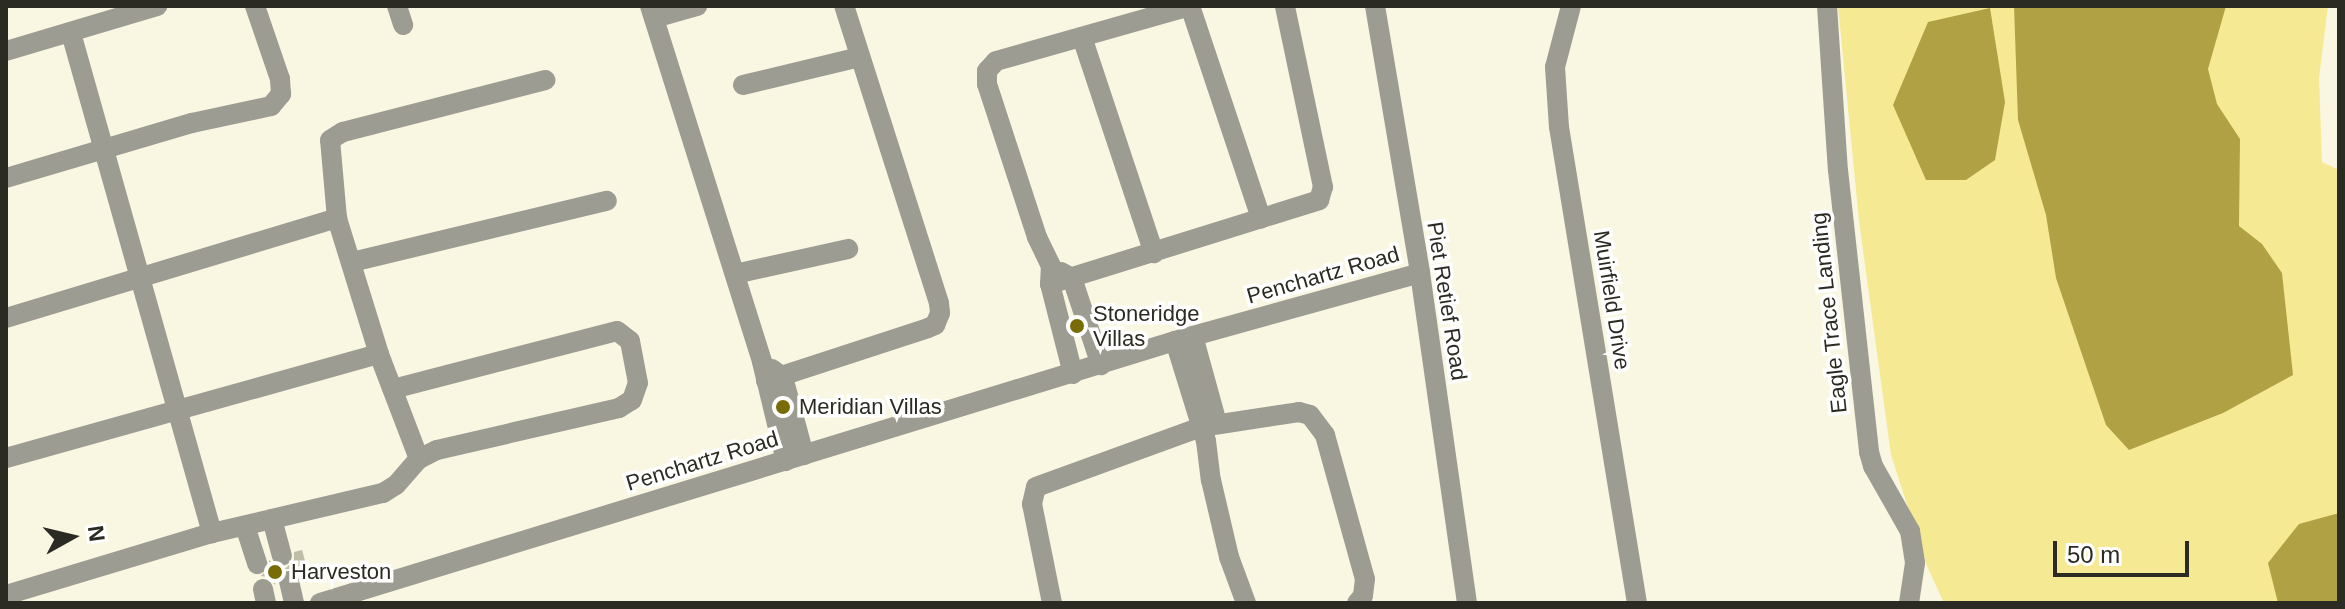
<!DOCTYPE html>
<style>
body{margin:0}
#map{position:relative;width:2345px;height:609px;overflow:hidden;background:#f9f6e1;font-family:Arial,sans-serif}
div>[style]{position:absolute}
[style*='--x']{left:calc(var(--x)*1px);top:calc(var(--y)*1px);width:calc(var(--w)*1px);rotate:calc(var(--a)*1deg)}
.green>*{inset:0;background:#f6e994}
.water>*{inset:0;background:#b0a144}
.building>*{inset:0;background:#bfbca8}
.minor>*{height:20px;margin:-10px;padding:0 10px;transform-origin:10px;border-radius:10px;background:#9d9c93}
.tertiary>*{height:20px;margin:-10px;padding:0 10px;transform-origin:10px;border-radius:10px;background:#9d9c93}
.dots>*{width:22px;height:22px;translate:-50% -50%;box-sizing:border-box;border:4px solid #fff;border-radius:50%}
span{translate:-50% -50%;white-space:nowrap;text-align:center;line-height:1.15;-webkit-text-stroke:7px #fff;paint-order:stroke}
.street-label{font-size:22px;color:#2c2b23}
.poi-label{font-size:22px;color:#2c2b23}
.left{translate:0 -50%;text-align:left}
.frame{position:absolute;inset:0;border:8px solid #2c2b23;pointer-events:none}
.north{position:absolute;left:32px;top:497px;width:80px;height:80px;-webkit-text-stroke:6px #fff;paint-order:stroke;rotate:82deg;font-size:22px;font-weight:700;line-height:32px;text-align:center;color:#2c2b23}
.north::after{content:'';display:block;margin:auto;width:28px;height:36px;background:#2c2b23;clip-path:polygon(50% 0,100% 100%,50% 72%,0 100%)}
.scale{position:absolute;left:2053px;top:541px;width:136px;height:36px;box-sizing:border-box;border:4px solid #2c2b23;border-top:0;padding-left:10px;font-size:24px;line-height:28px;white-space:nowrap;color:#2c2b23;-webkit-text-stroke:6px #fff;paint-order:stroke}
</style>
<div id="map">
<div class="green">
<i style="clip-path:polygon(1838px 6px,2328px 6px,2319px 78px,2322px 162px,2339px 170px,2339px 603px,1944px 603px,1927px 566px,1891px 455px,1859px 221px)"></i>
</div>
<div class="water">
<i style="clip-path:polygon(2014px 6px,2226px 6px,2208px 69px,2217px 104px,2240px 139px,2239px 226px,2262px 244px,2282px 273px,2293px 375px,2223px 413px,2129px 450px,2106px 425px,2056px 278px,2046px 215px,2018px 120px)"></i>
<i style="clip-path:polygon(1990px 8px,2005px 102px,1995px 160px,1966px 180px,1926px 180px,1893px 105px,1928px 22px)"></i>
<i style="clip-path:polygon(2339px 513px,2339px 603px,2278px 603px,2268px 563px,2299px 524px)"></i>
</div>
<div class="building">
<i style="clip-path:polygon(302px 550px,309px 575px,301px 577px,294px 569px,285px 569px,277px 576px,275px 585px,268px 577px,261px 576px,269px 568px,269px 560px,278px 568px,286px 568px,294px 560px,294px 552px)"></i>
</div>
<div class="minor">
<i style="--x:397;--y:6;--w:20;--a:72"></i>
<i style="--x:650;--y:6;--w:373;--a:72.5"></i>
<i style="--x:762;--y:362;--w:102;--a:76.4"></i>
<i style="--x:1190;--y:6;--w:224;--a:71.5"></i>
<i style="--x:1571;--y:6;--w:63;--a:104.7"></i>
<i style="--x:1555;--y:67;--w:60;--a:86.2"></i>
<i style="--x:1559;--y:127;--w:482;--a:80.7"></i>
<i style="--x:1827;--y:6;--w:164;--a:86.2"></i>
<i style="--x:1838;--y:170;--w:284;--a:83.7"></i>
<i style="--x:1869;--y:452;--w:15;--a:74"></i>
<i style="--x:1873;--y:466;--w:75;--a:60.4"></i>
<i style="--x:1910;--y:531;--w:32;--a:81"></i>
<i style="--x:1915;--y:563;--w:40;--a:98.5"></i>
<i style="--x:654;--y:18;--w:45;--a:-15.6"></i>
<i style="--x:71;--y:33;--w:520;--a:74.25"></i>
<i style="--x:1082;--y:37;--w:228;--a:71.6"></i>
<i style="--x:6;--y:51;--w:158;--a:-16.6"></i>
<i style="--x:743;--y:85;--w:120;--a:-13.5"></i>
<i style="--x:6;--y:178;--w:194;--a:-16.5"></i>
<i style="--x:192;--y:123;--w:81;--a:-12.1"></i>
<i style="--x:271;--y:106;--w:16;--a:-50"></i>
<i style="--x:281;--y:94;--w:15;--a:-94"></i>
<i style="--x:280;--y:79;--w:77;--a:-108.9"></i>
<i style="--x:352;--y:262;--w:262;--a:-13.5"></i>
<i style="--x:1061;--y:272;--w:13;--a:29"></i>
<i style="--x:1072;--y:278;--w:92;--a:71.6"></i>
<i style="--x:735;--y:274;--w:116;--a:-12.5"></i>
<i style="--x:1050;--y:284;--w:282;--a:-17.3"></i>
<i style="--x:1319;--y:200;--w:14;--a:-73"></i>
<i style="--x:1323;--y:187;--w:185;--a:-101.9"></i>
<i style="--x:6;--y:318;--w:346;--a:-16.8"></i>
<i style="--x:1193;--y:336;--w:90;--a:74.6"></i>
<i style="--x:1175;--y:341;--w:105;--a:72.8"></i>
<i style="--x:1206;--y:441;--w:39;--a:83"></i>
<i style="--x:1211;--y:480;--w:79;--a:76.8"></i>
<i style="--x:1229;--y:557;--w:49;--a:69.7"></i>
<i style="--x:772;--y:369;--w:14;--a:36"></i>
<i style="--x:783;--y:377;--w:81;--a:74.9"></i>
<i style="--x:1073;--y:374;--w:93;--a:-104.3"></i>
<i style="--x:1050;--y:284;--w:18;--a:-87"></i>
<i style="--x:1051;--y:266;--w:32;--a:-116"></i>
<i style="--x:1037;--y:237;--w:161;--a:-108.1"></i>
<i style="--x:987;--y:84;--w:13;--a:-90"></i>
<i style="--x:987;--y:71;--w:13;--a:-48"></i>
<i style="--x:996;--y:61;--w:203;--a:-15.8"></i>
<i style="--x:766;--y:381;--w:170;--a:-18.1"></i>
<i style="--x:928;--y:328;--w:8;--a:-23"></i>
<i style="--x:935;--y:325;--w:13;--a:-67"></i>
<i style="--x:940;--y:313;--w:10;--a:-96"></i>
<i style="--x:939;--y:303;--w:312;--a:-107.7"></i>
<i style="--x:6;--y:458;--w:387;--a:-15.6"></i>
<i style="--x:419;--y:459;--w:112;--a:-110.9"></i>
<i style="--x:379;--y:354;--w:142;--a:-107.2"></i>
<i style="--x:337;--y:218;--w:78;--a:-95.1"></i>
<i style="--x:330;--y:140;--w:15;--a:-32"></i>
<i style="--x:343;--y:132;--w:209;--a:-14.4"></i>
<i style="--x:272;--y:519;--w:38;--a:75"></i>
<i style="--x:245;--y:526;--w:40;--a:72"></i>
<i style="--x:289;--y:581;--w:23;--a:77"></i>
<i style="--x:263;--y:589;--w:14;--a:78"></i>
<i style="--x:6;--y:595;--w:215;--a:-16.8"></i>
<i style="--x:212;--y:533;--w:176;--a:-13.2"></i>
<i style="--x:383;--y:493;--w:15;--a:-32"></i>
<i style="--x:396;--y:485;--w:35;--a:-49"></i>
<i style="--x:419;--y:459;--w:20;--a:-27"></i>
<i style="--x:437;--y:450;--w:187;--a:-13"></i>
<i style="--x:619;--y:408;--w:15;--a:-32"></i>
<i style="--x:632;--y:400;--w:18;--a:-71"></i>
<i style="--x:638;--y:383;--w:43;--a:-100.8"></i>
<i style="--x:630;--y:341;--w:16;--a:-142"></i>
<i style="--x:617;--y:331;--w:232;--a:165.5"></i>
<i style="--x:320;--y:603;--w:894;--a:-17.04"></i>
<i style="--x:1175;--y:341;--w:254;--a:-15.5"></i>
<i style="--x:1052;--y:603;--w:101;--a:-101.4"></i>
<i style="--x:1032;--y:504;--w:17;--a:-77"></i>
<i style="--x:1036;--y:487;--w:176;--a:-20"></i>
<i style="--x:1201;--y:427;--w:99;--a:-8.7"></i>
<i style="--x:1299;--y:412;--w:11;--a:15"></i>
<i style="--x:1310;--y:415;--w:25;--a:53"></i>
<i style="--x:1325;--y:435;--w:149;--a:74.5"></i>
<i style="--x:1365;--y:579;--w:17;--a:97"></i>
<i style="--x:1363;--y:596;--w:9;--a:131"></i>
</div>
<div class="tertiary">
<i style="--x:1375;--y:6;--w:271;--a:80.4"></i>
<i style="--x:1420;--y:273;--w:333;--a:81.9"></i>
</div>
<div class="dots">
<i style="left:1077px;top:326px;background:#796c06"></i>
<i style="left:783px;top:407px;background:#796c06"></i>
<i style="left:275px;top:572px;background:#796c06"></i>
</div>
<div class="street-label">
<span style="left:1323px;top:275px;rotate:-16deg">Penchartz Road</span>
<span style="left:1612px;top:300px;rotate:81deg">Muirfield Drive</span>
<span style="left:1447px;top:301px;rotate:81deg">Piet Retief Road</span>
<span style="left:1829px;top:313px;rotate:-96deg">Eagle Trace Landing</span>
<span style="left:702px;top:461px;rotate:-17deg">Penchartz Road</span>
</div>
<div class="poi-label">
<span class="left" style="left:1093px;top:326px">Stoneridge<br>Villas</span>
<span class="left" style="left:799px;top:407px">Meridian Villas</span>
<span class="left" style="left:291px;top:572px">Harveston</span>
</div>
<div class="frame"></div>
<div class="north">N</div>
<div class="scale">50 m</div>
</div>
